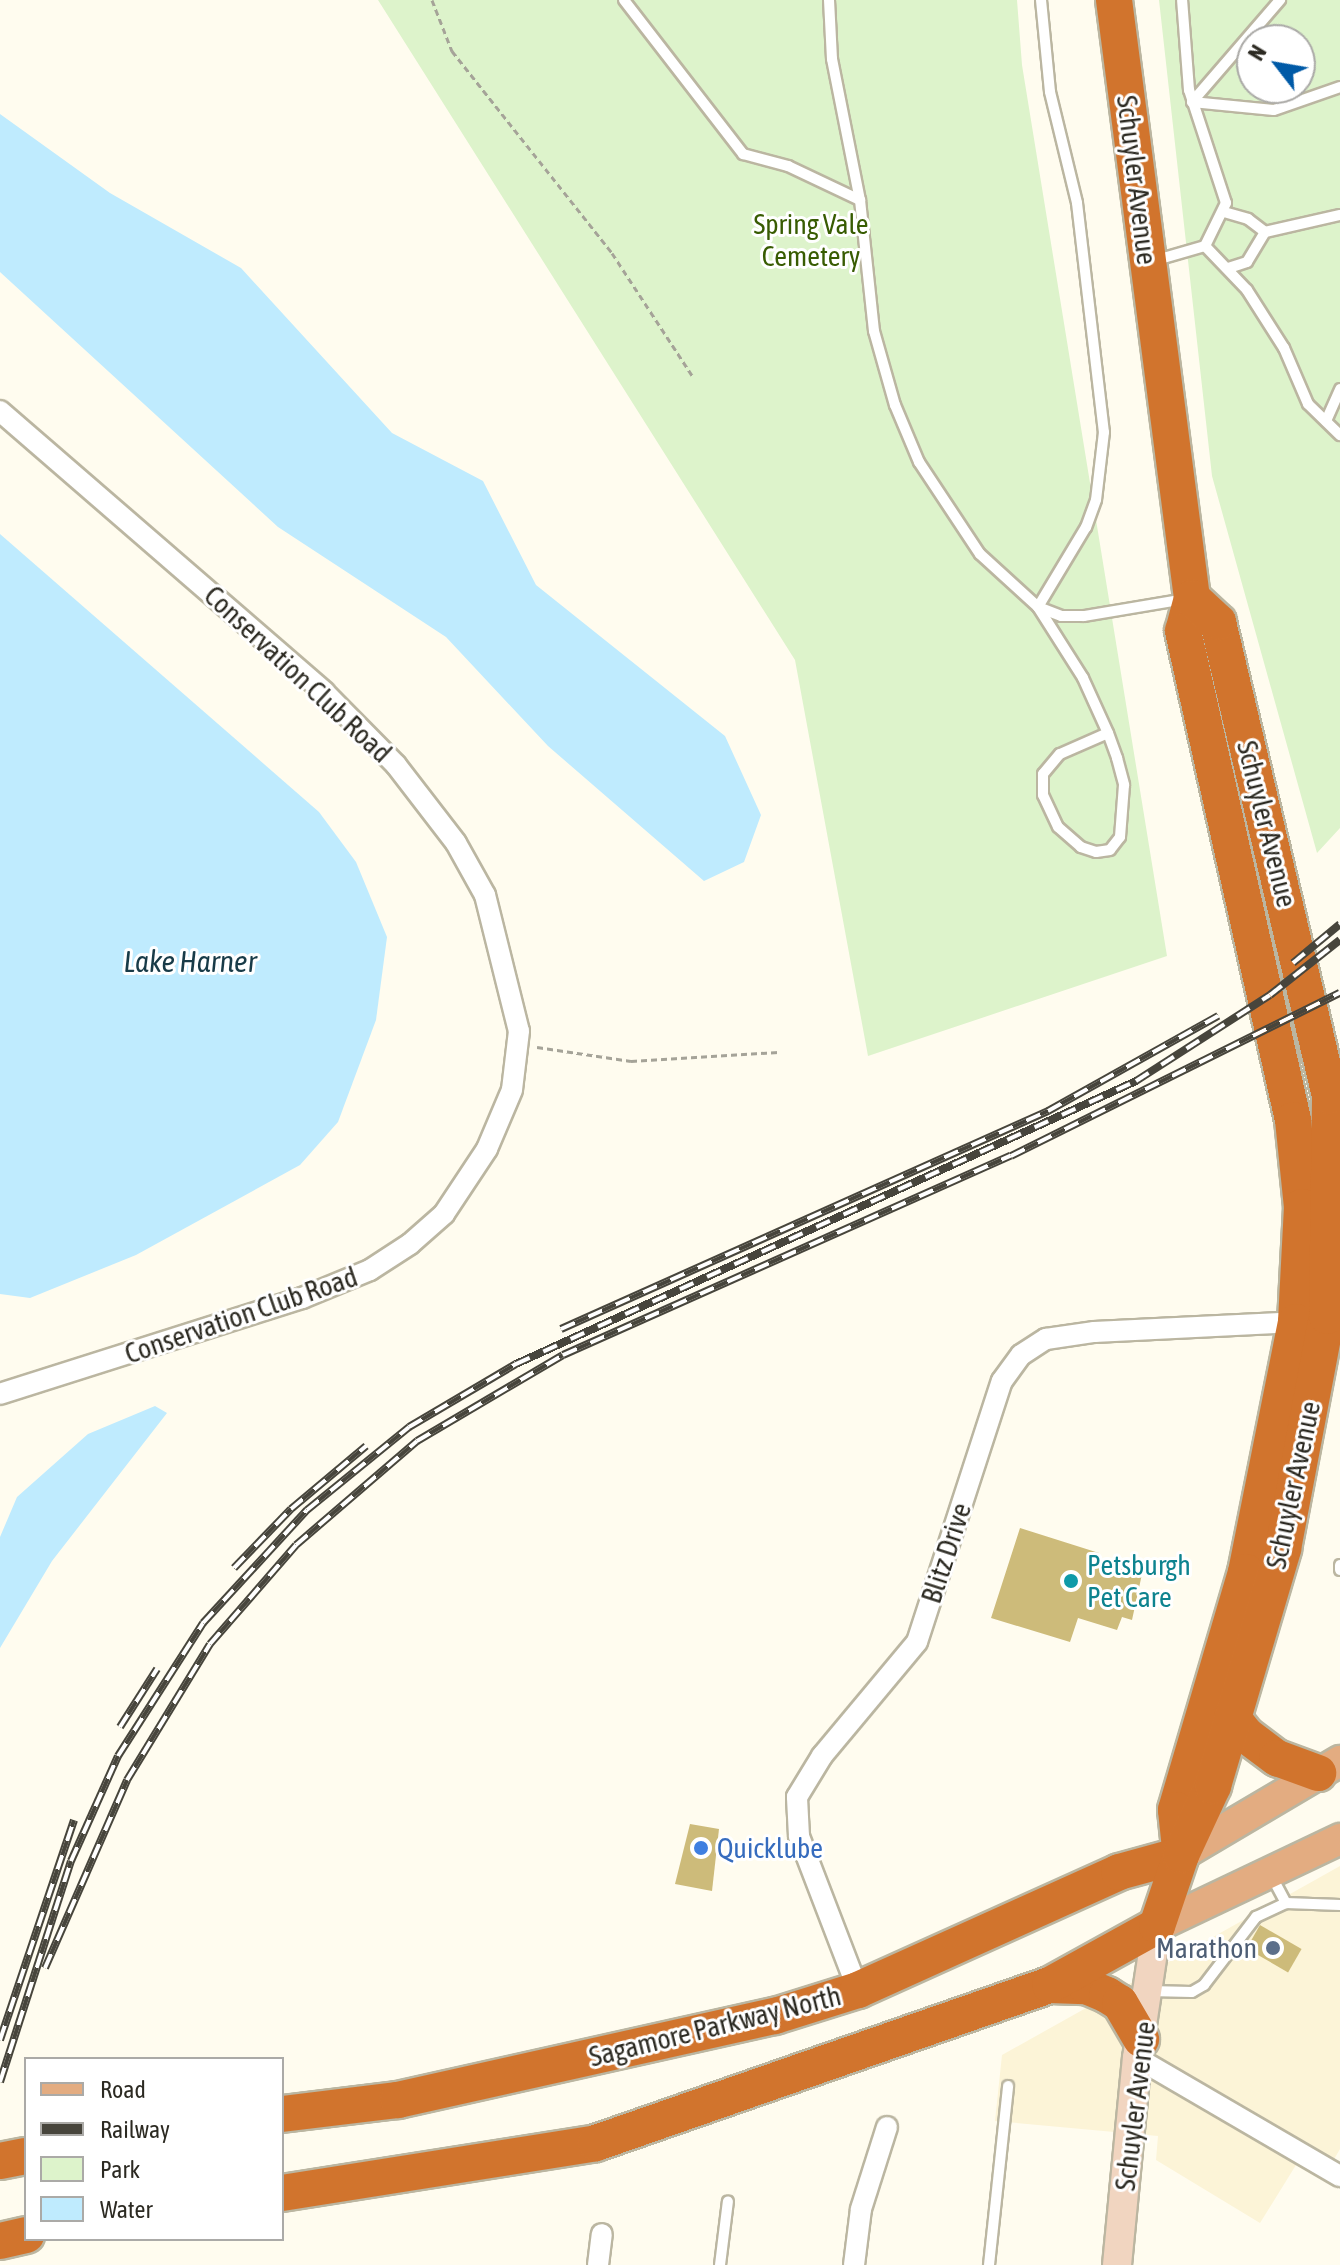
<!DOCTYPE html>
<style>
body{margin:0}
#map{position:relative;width:1340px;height:2265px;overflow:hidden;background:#fffcef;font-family:"Asap Condensed",sans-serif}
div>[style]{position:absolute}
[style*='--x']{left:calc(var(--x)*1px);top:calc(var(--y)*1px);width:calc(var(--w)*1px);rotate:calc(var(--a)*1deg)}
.built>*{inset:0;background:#fcf4d7}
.green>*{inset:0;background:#ddf3cb}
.water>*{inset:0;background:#bfebfe}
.building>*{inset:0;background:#cdbb7a;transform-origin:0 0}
.path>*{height:3px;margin-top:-1.5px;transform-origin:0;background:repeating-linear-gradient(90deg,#a5a398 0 6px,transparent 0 10px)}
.roads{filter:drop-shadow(2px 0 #bbb6a1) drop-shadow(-2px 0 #bbb6a1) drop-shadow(0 2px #bbb6a1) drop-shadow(0 -2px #bbb6a1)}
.lane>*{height:10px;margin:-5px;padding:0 5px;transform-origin:5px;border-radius:5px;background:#fff}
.street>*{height:20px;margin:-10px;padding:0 10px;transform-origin:10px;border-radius:10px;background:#fff}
.secondary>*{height:28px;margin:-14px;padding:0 14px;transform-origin:14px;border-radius:14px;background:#f1d5c0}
.primary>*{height:30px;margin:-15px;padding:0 15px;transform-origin:15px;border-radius:15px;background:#e3ac81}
.highway>*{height:36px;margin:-18px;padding:0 18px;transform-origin:18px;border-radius:18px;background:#d1742d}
.rail>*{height:8px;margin-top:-4px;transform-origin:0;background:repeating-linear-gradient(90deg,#fff 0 15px,#47453c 0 30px);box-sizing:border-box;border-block:2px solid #47453c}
.dots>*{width:22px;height:22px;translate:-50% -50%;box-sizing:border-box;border:4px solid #fff;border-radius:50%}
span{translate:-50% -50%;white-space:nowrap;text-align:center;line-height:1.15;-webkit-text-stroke:6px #fff;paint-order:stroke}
.street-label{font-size:28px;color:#2c2a22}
.park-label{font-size:28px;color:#385c02}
.culture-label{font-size:28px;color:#0d838f}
.left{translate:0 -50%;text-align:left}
.shop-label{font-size:28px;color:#366cbe}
.service-label{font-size:28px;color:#4e5e75}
.right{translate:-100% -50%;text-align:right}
.water-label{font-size:30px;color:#183b48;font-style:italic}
.legend{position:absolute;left:24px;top:2057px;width:260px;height:184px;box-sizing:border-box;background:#fff;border:2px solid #abaaa7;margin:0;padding:10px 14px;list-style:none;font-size:24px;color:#2c2a22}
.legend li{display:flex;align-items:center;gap:16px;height:40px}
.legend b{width:40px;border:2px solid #abaaa7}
.north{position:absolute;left:1236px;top:24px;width:80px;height:80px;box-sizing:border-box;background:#fff;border:2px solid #abaaa7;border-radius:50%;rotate:301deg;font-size:22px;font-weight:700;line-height:32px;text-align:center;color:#2c2a22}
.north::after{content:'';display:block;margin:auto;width:28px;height:36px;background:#005aa7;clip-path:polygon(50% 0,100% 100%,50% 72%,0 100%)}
</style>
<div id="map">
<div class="built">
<i style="clip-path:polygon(1340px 1866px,1340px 2149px,1322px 2180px,1296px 2165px,1260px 2223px,1156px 2160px,1158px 2136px,995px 2121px,1002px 2055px)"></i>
</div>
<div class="green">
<i style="clip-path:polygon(378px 0,1017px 0,1022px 65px,1167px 956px,868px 1056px,795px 660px)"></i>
<i style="clip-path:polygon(evenodd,1159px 0,1340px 0,1340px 828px,1317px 853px,1212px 476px,1159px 0,1252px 40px,1300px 40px,1300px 88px,1252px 88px,1252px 40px)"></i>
</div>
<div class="water">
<i style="clip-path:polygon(0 114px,110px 193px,241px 268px,392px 433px,483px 481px,536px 585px,725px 736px,761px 815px,744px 862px,704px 881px,548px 746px,446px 637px,278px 527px,0 272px)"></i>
<i style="clip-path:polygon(0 534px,319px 812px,356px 862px,387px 937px,376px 1020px,338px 1122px,300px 1165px,136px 1255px,30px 1298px,0 1294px)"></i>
<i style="clip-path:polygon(155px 1406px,167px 1413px,52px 1561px,0 1648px,0 1537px,17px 1497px,88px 1434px)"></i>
</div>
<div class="building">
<i style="clip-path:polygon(1020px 1528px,1099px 1553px,1096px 1560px,1142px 1574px,1132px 1620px,1122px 1617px,1117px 1630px,1078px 1618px,1070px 1642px,991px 1618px)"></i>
<i style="clip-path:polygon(690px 1824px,719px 1829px,712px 1891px,675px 1884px)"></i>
<i style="left:1260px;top:1925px;width:48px;height:27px;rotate:30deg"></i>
</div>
<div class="path">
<i style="--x:432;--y:0;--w:55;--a:68.6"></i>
<i style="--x:452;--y:51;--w:258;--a:51.6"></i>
<i style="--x:612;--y:253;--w:148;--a:56.8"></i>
<i style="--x:537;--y:1047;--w:95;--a:8.5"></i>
<i style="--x:631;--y:1061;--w:148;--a:-3.5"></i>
</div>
<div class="roads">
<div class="lane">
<i style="--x:624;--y:0;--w:195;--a:52.3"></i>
<i style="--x:743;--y:154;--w:47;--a:14.9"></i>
<i style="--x:788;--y:166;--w:80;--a:25.3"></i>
<i style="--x:829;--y:0;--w:59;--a:87.1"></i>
<i style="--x:832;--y:59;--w:144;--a:78.8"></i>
<i style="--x:860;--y:200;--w:132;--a:83.9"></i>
<i style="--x:874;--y:331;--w:77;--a:74.2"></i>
<i style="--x:895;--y:405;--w:62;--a:67.2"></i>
<i style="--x:919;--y:462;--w:110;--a:56.5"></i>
<i style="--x:980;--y:554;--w:79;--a:42.4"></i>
<i style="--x:1038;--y:607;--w:25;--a:21"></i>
<i style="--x:1061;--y:616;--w:23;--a:0"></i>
<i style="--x:1084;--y:616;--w:103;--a:-9.5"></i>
<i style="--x:1041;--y:0;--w:92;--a:84.4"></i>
<i style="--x:1050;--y:92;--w:114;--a:76.3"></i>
<i style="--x:1077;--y:203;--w:231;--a:83.3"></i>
<i style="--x:1104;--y:432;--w:68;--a:96.7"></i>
<i style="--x:1096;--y:500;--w:29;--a:110"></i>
<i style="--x:1086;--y:527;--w:93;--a:121"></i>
<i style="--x:1038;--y:607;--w:84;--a:57.6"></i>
<i style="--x:1083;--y:678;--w:60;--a:65.6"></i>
<i style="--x:1108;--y:733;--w:27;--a:70"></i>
<i style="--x:1117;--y:758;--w:28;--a:75"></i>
<i style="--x:1124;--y:785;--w:52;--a:94.4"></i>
<i style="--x:1120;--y:837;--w:16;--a:128"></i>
<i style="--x:1110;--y:850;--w:14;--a:172"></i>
<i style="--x:1096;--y:852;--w:16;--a:-162"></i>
<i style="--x:1081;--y:847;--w:30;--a:-139"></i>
<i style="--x:1058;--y:827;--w:35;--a:-115"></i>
<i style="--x:1043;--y:795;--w:21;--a:-90"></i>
<i style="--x:1043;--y:774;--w:26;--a:-50"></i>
<i style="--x:1060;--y:754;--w:52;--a:-23.6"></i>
<i style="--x:1192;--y:102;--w:82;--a:5.6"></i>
<i style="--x:1274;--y:110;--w:70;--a:-19.2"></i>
<i style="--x:1192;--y:102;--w:135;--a:-49.2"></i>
<i style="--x:1224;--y:212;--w:25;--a:16"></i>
<i style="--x:1248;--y:219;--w:21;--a:37"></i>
<i style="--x:1265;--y:232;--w:35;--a:121"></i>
<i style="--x:1247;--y:262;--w:19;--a:162"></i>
<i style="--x:1265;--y:232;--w:77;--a:-12.8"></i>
<i style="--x:1205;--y:246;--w:61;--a:46.3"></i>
<i style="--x:1247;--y:290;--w:69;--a:57.5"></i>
<i style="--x:1284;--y:348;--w:61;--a:66.8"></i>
<i style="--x:1308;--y:404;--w:45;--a:44.1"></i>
<i style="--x:1153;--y:261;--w:54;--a:-16.1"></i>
<i style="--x:1205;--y:246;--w:48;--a:-64"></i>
<i style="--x:1226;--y:203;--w:119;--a:-108.1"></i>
<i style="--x:1189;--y:90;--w:90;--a:-94.4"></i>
<i style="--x:1326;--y:421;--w:35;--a:-66"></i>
<i style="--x:1340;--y:1565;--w:5;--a:90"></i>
<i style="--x:1271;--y:1875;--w:32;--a:62"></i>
<i style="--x:1286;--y:1903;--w:54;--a:2.1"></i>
<i style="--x:1149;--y:1991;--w:43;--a:1.3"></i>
<i style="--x:1192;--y:1992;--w:14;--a:-30"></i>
<i style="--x:1204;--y:1985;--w:86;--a:-52.6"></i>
<i style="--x:1256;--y:1917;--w:33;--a:-25"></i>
<i style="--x:720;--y:2265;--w:64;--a:-82.9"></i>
<i style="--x:989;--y:2265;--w:180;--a:-83.9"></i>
</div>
<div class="street">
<i style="--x:0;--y:411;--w:429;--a:40.9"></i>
<i style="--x:324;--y:692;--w:103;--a:45.4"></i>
<i style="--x:396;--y:765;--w:98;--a:52.4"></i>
<i style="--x:456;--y:843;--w:60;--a:60.9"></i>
<i style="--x:485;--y:895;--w:140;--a:76"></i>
<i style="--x:519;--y:1031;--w:59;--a:96.8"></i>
<i style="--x:512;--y:1090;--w:64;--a:113"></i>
<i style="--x:487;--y:1149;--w:78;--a:123.5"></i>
<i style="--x:444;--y:1214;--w:45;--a:138.6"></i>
<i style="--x:410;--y:1244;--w:48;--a:147"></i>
<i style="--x:370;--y:1270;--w:74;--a:157.6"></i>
<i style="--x:302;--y:1298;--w:317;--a:162.4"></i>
<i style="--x:858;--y:1990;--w:165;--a:-111"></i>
<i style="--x:799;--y:1836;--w:39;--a:-93"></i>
<i style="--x:797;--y:1797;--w:48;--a:-58.6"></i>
<i style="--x:822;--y:1756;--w:148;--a:-50.2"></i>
<i style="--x:917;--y:1642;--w:274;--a:-72"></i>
<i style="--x:1002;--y:1381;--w:32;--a:-54"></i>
<i style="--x:1021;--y:1355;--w:30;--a:-33"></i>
<i style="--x:1046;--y:1339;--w:49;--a:-8.3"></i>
<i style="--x:1094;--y:1332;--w:202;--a:-2.8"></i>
<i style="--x:1137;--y:2058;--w:235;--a:30.2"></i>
<i style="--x:598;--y:2265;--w:31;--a:-83"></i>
<i style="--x:854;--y:2265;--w:56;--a:-82.9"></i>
<i style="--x:861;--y:2209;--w:86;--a:-72.4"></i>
</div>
<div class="secondary">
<i style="--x:1117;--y:2265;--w:208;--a:-84.5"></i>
<i style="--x:1137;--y:2058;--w:134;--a:-81.4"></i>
</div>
<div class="primary">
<i style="--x:1181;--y:1855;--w:185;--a:-30.6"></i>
<i style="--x:1157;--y:1926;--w:203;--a:-25.4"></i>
</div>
<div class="highway">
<i style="--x:1114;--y:0;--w:603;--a:82.57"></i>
<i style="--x:1192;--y:598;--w:34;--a:105"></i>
<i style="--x:1183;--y:631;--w:501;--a:77.32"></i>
<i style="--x:1293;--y:1120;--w:87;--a:84.1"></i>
<i style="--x:1302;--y:1207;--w:115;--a:93"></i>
<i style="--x:1296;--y:1322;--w:255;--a:101.3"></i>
<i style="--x:1246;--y:1572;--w:248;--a:106.4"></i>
<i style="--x:1176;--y:1810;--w:38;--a:84"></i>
<i style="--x:1232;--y:1717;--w:23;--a:52"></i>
<i style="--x:1246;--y:1735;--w:39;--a:37"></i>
<i style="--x:1277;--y:1758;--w:44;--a:20.1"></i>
<i style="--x:1050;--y:1985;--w:36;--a:2"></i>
<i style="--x:1086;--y:1986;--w:23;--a:23"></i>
<i style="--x:1107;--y:1995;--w:15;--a:32"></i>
<i style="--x:1120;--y:2003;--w:42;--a:59.7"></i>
<i style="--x:282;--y:2114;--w:117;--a:-6.9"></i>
<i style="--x:398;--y:2100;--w:386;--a:-12.6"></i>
<i style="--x:775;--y:2016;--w:87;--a:-17.4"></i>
<i style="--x:858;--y:1990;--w:286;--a:-24.3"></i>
<i style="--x:1119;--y:1872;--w:64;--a:-15.3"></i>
<i style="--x:0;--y:2161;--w:26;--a:-11"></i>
<i style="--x:282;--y:2193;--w:318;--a:-9"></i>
<i style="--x:596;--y:2143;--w:481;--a:-19.2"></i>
<i style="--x:1050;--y:1985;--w:122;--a:-28.9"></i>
<i style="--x:1157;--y:1926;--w:75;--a:-71.3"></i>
<i style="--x:1181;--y:1855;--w:76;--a:-65.1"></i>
<i style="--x:1213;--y:1786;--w:247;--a:-73.5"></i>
<i style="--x:1283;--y:1549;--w:237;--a:-79.3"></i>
<i style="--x:1327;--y:1316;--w:220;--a:-89.2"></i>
<i style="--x:1330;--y:1096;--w:487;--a:-103.3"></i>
<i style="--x:1218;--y:622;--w:35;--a:-137"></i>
<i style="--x:0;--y:2241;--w:27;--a:-13"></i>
</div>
</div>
<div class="rail">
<i style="--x:1293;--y:963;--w:61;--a:-39.7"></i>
<i style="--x:561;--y:1329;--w:534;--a:-24.12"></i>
<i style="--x:1048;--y:1111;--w:195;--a:-29.2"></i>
<i style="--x:234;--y:1568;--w:82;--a:-46"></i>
<i style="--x:291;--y:1509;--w:98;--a:-40"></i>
<i style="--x:120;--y:1727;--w:69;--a:-57.5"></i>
<i style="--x:45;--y:1968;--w:205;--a:-66.4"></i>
<i style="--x:127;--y:1780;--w:159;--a:-58.6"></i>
<i style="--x:210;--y:1644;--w:131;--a:-49"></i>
<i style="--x:296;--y:1545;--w:160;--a:-40.7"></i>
<i style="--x:417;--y:1441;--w:169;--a:-30.5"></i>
<i style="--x:563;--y:1355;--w:490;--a:-24"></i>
<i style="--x:1011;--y:1156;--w:367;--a:-26.4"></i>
<i style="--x:0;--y:2040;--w:232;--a:-71.4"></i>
<i style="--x:0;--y:2082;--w:232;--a:-72.2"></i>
<i style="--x:71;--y:1861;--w:115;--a:-65.9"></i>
<i style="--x:118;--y:1756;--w:158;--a:-57.4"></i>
<i style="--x:203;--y:1623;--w:154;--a:-47.4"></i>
<i style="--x:307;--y:1510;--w:132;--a:-39.1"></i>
<i style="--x:409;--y:1427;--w:124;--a:-30.5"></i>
<i style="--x:516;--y:1364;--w:682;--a:-24.53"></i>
<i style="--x:1136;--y:1081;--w:159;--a:-32.7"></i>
<i style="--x:1270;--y:995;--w:89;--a:-38.2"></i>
</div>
<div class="dots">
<i style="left:1071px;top:1581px;background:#0f9aa8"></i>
<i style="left:701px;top:1848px;background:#3f7fe0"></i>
<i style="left:1273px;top:1948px;background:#5c6f8a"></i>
</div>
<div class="street-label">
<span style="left:1137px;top:180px;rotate:83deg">Schuyler Avenue</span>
<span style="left:298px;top:674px;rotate:43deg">Conservation Club Road</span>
<span style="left:1267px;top:824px;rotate:76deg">Schuyler Avenue</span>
<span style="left:241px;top:1315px;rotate:-19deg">Conservation Club Road</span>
<span style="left:1293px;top:1485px;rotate:-78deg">Schuyler Avenue</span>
<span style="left:946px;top:1553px;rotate:-72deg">Blitz Drive</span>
<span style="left:715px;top:2026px;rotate:-14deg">Sagamore Parkway North</span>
<span style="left:1135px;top:2106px;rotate:-83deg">Schuyler Avenue</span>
</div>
<div class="park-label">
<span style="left:811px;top:240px">Spring Vale<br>Cemetery</span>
</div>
<div class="culture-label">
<span class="left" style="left:1087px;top:1581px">Petsburgh<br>Pet Care</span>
</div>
<div class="shop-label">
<span class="left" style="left:717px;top:1848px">Quicklube</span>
</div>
<div class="service-label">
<span class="right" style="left:1257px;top:1948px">Marathon</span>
</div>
<div class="water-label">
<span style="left:190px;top:961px">Lake Harner</span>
</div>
<ul class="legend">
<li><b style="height:10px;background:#e3ac81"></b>Road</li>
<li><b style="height:10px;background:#47453c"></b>Railway</li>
<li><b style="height:22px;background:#ddf3cb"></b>Park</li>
<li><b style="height:22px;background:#bfebfe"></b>Water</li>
</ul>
<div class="north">N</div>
</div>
